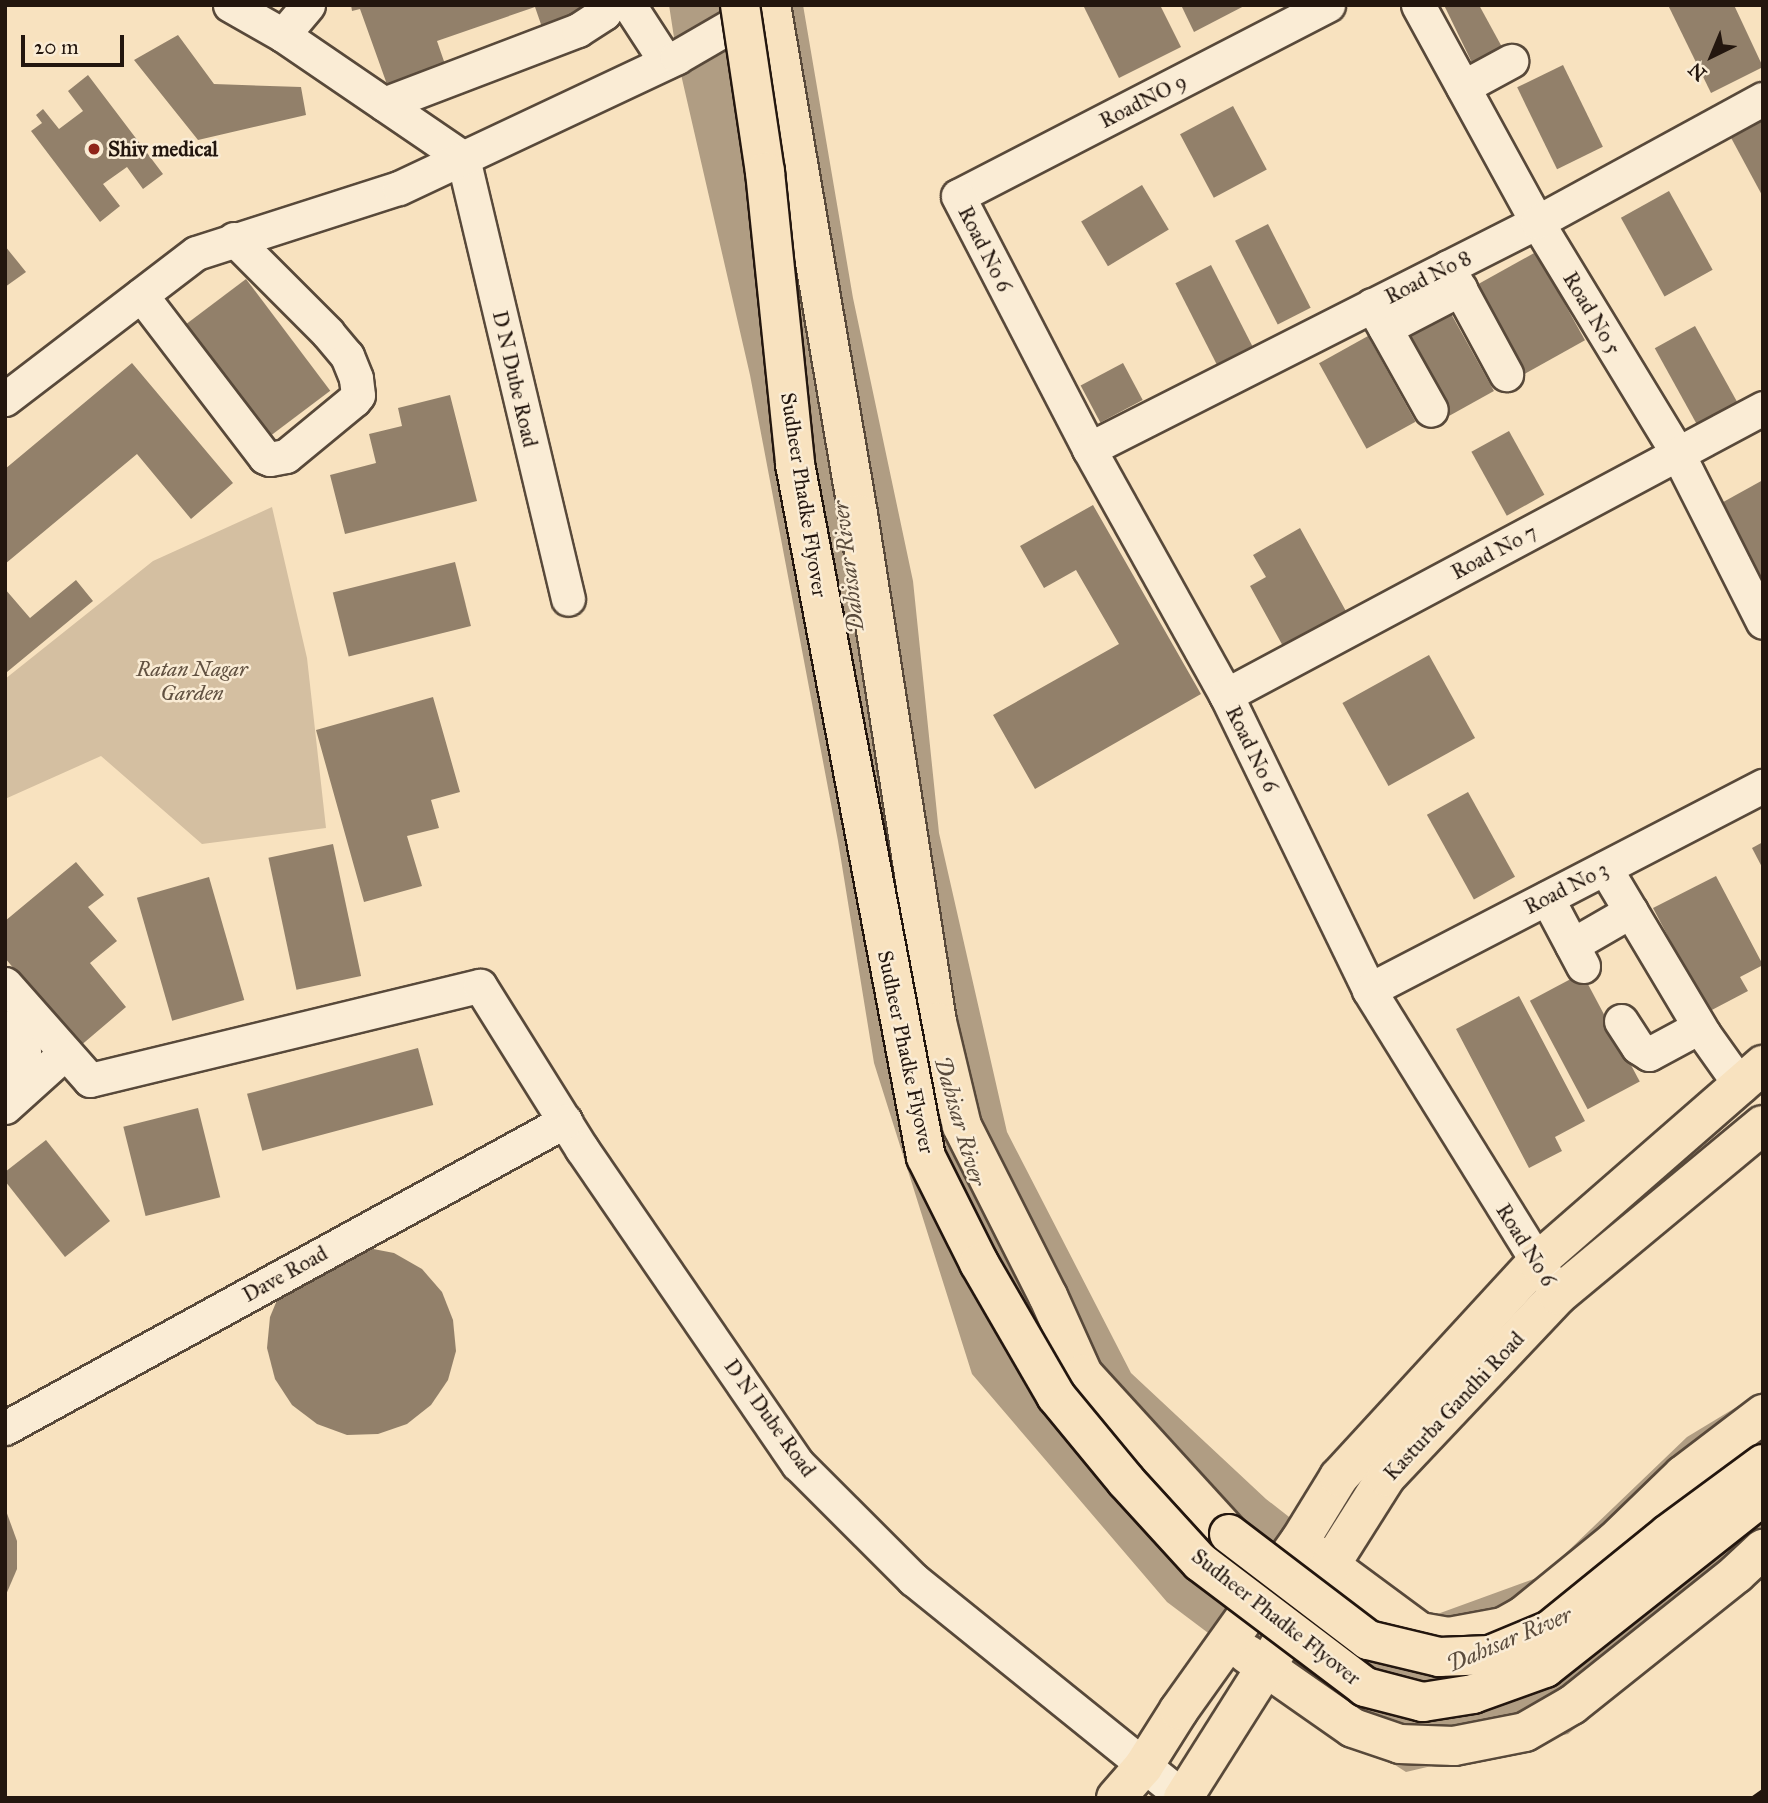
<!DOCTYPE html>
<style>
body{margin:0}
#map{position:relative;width:1768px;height:1803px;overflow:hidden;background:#f8e2bf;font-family:"IM FELL Great Primer",serif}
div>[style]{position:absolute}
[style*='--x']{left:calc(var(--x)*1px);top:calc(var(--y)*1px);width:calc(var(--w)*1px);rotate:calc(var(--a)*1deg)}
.green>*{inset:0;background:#d4bfa1}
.water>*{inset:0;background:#b09d83}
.building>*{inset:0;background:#92806a;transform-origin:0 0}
.roads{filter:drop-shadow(2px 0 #58493a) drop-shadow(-2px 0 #58493a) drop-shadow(0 2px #58493a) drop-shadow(0 -2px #58493a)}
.minor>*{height:33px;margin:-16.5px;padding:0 16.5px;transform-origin:16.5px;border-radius:16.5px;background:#faecd5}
.major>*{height:38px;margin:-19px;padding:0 19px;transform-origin:19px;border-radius:19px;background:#f8e2bf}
.rail>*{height:5px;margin-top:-2.5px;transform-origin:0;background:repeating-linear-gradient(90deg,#23160e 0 12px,transparent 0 24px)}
.bridges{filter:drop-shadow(2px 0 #23160e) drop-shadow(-2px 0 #23160e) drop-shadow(0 2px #23160e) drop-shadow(0 -2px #23160e)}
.major-bridge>*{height:38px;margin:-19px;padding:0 19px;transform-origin:19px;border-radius:19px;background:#f8e2bf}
.dots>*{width:19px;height:19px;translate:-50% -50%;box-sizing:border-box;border:4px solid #faecd5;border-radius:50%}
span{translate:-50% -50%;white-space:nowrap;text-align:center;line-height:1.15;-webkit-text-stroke:5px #faecd5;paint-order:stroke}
.street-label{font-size:21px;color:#23160e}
.poi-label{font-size:21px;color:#23160e;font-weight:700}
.left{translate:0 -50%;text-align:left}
.park-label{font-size:21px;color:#615141;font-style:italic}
.water-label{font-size:23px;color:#5b4c3d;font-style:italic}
.frame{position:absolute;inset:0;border:7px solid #23160e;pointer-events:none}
.north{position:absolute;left:1677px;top:21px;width:70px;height:70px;-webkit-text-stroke:5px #faecd5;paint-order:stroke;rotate:223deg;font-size:19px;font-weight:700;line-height:28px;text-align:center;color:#23160e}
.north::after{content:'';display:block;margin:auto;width:24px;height:32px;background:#23160e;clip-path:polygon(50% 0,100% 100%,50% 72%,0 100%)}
.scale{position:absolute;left:21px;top:35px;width:103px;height:32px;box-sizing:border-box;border:4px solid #23160e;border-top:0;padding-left:9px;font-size:21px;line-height:24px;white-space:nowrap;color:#23160e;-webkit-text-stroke:5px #faecd5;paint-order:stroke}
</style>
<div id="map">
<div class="green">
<i style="clip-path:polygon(272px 507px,307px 658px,326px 828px,202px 844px,101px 756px,5px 799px,5px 679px,153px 561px)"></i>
</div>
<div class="water">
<i style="clip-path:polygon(669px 5px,803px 5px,853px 298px,913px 581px,939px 833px,1007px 1132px,1131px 1373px,1266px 1499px,1421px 1620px,1542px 1576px,1687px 1437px,1763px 1391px,1763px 1571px,1568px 1734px,1406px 1772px,1317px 1715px,1167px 1602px,972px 1374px,874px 1063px,838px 841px,750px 375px,677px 57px)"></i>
</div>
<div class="building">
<i style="clip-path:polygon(351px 5px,580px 5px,585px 19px,544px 33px,535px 7px,437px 41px,447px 70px,389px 90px,360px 9px,352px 11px)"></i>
<i style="clip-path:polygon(1083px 5px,1160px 5px,1181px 47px,1119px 78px)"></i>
<i style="clip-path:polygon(1181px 5px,1246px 5px,1194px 32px)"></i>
<i style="clip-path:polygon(1444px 5px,1479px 5px,1508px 58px,1477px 73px)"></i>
<i style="clip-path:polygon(1668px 5px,1734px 5px,1763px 67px,1711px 93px)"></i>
<i style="clip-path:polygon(178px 35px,214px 84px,301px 87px,306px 115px,198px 140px,134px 60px)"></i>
<i style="left:1563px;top:65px;width:91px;height:51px;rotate:64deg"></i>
<i style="clip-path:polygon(88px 75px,163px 174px,143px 189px,127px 167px,103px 184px,120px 206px,100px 222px,31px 131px,42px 123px,36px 115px,43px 109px,59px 129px,83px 111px,68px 91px)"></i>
<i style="left:1233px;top:106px;width:72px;height:60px;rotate:62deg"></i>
<i style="clip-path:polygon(1763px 116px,1763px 197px,1729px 134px)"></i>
<i style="left:1142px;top:185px;width:52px;height:71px;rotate:59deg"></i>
<i style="left:1669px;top:191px;width:90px;height:55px;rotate:61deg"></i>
<i style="left:1268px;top:224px;width:94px;height:37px;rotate:63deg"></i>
<i style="clip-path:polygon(5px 246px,26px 272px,5px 287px)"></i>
<i style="left:1536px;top:252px;width:101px;height:71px;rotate:61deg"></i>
<i style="left:1211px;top:265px;width:91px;height:40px;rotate:63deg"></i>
<i style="left:246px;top:279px;width:140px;height:81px;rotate:53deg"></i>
<i style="left:1444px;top:301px;width:103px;height:54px;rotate:61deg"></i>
<i style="left:1695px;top:326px;width:87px;height:46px;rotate:61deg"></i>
<i style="left:1368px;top:336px;width:98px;height:56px;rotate:61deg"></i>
<i style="clip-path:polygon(132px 363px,233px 483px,191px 519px,137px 454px,5px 564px,5px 469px)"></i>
<i style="left:1123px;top:363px;width:42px;height:48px;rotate:62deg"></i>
<i style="clip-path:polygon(450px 395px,477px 501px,345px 534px,330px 475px,376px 463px,369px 434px,402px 426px,398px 408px)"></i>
<i style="left:1509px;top:431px;width:73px;height:43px;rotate:61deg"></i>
<i style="clip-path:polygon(1763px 480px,1763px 611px,1707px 511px)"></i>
<i style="clip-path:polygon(1093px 505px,1201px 694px,1035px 789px,993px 715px,1119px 644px,1076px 570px,1044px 588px,1020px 546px)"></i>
<i style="clip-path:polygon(1300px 528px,1347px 613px,1284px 648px,1250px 586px,1266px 577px,1253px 555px)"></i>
<i style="left:455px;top:562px;width:66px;height:126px;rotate:76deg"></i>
<i style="clip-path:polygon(76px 580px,93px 601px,7px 672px,5px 589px,30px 618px)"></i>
<i style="left:1429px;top:655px;width:95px;height:99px;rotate:61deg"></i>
<i style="clip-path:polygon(433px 697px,460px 792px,431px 800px,439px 828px,407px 836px,422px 886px,364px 902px,316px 730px)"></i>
<i style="left:1468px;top:792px;width:97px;height:47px;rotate:61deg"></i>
<i style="clip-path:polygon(1763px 842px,1763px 869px,1752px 848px)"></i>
<i style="left:333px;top:844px;width:135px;height:66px;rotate:78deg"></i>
<i style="clip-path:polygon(76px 862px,104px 895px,88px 907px,117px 941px,90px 963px,126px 1007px,79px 1047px,5px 958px,5px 921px)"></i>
<i style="clip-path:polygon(1716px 876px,1763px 965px,1740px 977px,1748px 991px,1708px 1012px,1653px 908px)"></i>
<i style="left:209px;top:877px;width:128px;height:75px;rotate:74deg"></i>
<i style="left:1582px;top:973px;width:123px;height:59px;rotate:62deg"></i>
<i style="clip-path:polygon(1519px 996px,1585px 1121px,1555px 1137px,1562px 1151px,1529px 1168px,1456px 1029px)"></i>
<i style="left:418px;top:1048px;width:59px;height:177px;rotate:75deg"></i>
<i style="left:198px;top:1108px;width:92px;height:77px;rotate:76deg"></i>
<i style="clip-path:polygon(46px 1140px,110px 1221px,65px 1257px,5px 1181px,5px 1172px)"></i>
<i style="clip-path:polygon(363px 1247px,394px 1253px,422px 1269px,442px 1292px,453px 1320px,456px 1351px,448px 1380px,431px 1405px,407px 1424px,378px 1434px,347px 1435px,317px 1424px,292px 1405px,275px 1379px,267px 1348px,270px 1317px,282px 1288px)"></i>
<i style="clip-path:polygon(5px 1508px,17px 1541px,17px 1569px,5px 1597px)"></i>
</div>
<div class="roads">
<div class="minor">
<i style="--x:230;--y:5;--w:61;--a:29.5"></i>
<i style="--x:283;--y:35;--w:218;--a:34.3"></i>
<i style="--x:463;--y:158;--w:453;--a:76.6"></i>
<i style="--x:629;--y:5;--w:68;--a:57"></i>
<i style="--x:1328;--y:5;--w:416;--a:152.7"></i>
<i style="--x:958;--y:196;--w:285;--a:62.6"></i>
<i style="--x:1089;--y:449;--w:282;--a:60.9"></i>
<i style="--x:1226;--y:695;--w:328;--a:64.1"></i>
<i style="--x:1369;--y:990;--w:346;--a:58.2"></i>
<i style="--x:1418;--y:5;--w:247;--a:61.3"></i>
<i style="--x:1537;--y:222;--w:271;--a:58.7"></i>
<i style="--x:1678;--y:454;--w:188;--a:63.2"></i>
<i style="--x:283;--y:35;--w:39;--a:-50"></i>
<i style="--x:1463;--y:87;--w:55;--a:-28.4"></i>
<i style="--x:384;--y:104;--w:208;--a:-20.9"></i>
<i style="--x:578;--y:30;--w:31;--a:-33"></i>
<i style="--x:604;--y:13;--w:10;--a:-53"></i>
<i style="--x:1448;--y:267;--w:122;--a:61.5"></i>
<i style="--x:141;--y:295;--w:204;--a:52.6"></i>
<i style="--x:265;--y:457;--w:5;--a:22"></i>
<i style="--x:270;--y:459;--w:16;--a:-11"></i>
<i style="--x:286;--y:456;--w:88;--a:-39.5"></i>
<i style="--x:354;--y:400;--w:6;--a:-51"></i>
<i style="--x:358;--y:395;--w:17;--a:-97"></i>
<i style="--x:356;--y:378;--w:24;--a:-112"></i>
<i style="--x:347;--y:356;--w:30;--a:-130"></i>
<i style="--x:328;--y:333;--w:133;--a:-135"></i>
<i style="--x:1372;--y:305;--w:120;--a:60.7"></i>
<i style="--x:1385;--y:328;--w:85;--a:-27.5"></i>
<i style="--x:5;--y:399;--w:240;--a:-37.4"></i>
<i style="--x:196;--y:253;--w:213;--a:-17.8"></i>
<i style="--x:399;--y:188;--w:307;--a:-25.2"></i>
<i style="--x:677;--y:57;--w:102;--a:-30.1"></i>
<i style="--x:1089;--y:449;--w:502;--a:-26.87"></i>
<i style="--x:1537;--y:222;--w:257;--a:-28.6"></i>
<i style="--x:1226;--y:695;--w:609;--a:-28.12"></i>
<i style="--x:1605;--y:868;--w:193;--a:59.2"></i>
<i style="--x:1704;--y:1034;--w:64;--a:54.6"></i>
<i style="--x:1547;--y:898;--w:77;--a:62.1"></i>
<i style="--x:1572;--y:945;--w:68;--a:-30"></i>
<i style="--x:5;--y:984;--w:128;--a:48.5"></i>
<i style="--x:90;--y:1080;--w:401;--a:-13.6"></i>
<i style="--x:480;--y:986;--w:192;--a:58"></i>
<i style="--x:582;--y:1149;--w:382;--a:55.6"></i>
<i style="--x:798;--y:1464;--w:163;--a:45"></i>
<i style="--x:913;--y:1579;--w:347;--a:38.9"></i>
<i style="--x:1369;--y:990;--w:444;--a:-27.4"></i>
<i style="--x:1621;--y:1021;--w:31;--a:57"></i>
<i style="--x:1638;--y:1047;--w:13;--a:32"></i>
<i style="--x:1649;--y:1054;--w:57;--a:-28.4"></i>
<i style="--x:5;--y:1027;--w:17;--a:45"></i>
<i style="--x:17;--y:1039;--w:15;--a:62"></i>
<i style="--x:24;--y:1052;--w:12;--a:110"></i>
<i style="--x:20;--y:1063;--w:19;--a:141"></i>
<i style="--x:5;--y:1107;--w:81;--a:-42"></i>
<i style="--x:5;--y:1428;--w:639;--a:-28.73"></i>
</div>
<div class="major">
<i style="--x:771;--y:5;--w:516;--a:80.3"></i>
<i style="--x:858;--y:514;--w:514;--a:81.16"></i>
<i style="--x:937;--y:1022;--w:107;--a:76.5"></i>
<i style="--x:962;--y:1126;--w:191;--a:63.2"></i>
<i style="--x:1048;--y:1296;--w:85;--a:65.8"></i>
<i style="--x:1083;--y:1374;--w:217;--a:47.6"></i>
<i style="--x:1309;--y:1550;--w:138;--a:36.5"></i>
<i style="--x:1420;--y:1632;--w:29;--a:10"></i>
<i style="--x:1449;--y:1637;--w:55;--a:-10.5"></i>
<i style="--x:1503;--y:1627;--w:23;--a:-29"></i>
<i style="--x:1523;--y:1616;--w:119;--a:-39.2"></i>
<i style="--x:1615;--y:1541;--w:95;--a:-44.1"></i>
<i style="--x:1683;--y:1475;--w:101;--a:-37.3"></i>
<i style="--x:1247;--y:1654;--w:129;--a:34.9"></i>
<i style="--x:1353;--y:1728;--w:50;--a:18.8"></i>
<i style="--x:1400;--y:1744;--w:54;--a:2.1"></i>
<i style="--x:1454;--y:1746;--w:72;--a:-11.2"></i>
<i style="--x:1525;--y:1732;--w:54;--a:-29.9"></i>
<i style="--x:1572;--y:1705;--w:210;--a:-38.6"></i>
<i style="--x:1736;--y:1574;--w:37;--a:-43"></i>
<i style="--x:1116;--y:1798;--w:41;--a:-48.9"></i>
<i style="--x:1143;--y:1767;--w:67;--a:-57.7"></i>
<i style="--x:1179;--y:1710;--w:206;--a:-54.5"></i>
<i style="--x:1299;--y:1542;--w:76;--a:-58.4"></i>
<i style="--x:1339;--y:1477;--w:292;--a:-47.4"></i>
<i style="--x:1537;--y:1262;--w:300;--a:-41.1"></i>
<i style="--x:1183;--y:1798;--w:380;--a:-57.7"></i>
<i style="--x:1386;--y:1477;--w:250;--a:-46.6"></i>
<i style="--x:1558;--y:1295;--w:266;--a:-39.7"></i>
</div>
</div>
<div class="rail">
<i style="--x:1753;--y:1798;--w:12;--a:-35"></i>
</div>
<div class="bridges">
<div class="major-bridge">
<i style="--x:740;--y:5;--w:169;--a:81.5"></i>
<i style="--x:765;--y:172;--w:294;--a:84.1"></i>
<i style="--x:795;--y:464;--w:705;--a:79.3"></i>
<i style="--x:926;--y:1157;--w:119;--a:63.4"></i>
<i style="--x:979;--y:1263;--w:154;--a:59.9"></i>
<i style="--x:1056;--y:1396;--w:110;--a:50.5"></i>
<i style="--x:1126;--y:1481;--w:110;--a:47.6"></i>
<i style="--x:1200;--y:1562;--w:207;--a:37.1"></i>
<i style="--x:1365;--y:1687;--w:60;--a:14.5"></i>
<i style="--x:1423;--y:1702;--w:51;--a:-9.1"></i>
<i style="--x:1473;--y:1694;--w:77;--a:-19.9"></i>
<i style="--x:1545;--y:1668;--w:278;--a:-38.3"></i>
<i style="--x:1229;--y:1534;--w:175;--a:37.3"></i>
<i style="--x:1368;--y:1640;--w:73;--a:13.5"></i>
<i style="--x:1439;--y:1657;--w:51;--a:-2.2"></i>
<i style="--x:1490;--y:1655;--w:65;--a:-22.6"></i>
<i style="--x:1550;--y:1630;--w:152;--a:-39.1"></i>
<i style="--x:1668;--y:1534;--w:118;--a:-36.4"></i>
</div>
</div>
<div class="dots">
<i style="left:94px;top:149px;background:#8f2418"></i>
</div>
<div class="street-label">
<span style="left:1143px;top:101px;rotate:-27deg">RoadNO 9</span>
<span style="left:985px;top:249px;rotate:63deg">Road No 6</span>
<span style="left:1428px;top:277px;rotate:-27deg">Road No 8</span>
<span style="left:1592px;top:313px;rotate:59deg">Road No 5</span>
<span style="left:515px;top:379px;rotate:77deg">D N Dube Road</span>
<span style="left:804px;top:495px;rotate:81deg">Sudheer Phadke Flyover</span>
<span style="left:1494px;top:552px;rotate:-28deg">Road No 7</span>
<span style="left:1252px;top:749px;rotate:64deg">Road No 6</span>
<span style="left:1566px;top:888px;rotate:-27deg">Road No 3</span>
<span style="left:906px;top:1052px;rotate:78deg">Sudheer Phadke Flyover</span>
<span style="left:1526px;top:1245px;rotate:58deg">Road No 6</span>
<span style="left:285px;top:1274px;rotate:-29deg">Dave Road</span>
<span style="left:1454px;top:1406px;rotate:-47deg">Kasturba Gandhi Road</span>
<span style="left:770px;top:1418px;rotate:54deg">D N Dube Road</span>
<span style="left:1276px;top:1617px;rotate:38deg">Sudheer Phadke Flyover</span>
</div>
<div class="poi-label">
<span class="left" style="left:108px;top:149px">Shiv medical</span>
</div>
<div class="park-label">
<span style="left:192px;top:681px">Ratan Nagar<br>Garden</span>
</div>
<div class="water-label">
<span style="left:848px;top:567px;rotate:-97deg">Dahisar River</span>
<span style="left:960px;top:1121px;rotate:74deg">Dahisar River</span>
<span style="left:1509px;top:1639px;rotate:-23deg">Dahisar River</span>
</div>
<div class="frame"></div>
<div class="north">N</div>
<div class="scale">20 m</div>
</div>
